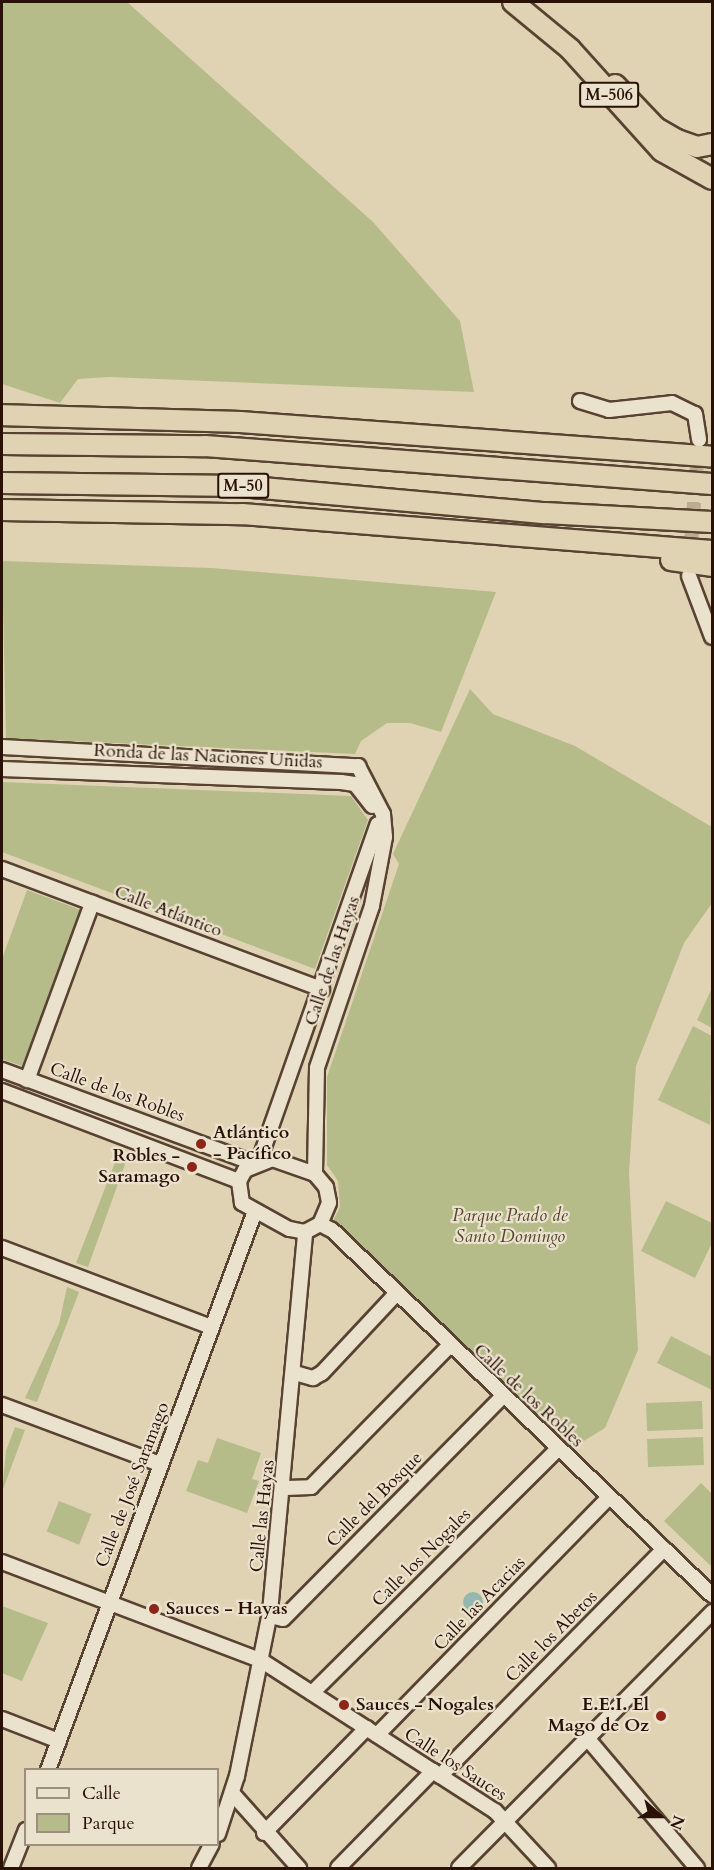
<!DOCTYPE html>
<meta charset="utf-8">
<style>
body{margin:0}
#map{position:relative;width:714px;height:1870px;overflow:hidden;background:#e0d3b4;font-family:Cardo,serif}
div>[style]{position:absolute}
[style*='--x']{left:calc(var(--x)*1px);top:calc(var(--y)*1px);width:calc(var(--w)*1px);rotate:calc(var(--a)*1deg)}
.green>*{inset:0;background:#b6bb8a;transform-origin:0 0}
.water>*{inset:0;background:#94b7ae}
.round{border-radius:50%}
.minor-tunnel>*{height:14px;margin-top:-7px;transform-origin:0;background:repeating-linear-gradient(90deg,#bcac91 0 14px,transparent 0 21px)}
.roads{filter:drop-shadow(2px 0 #584231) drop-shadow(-2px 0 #584231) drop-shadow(0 2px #584231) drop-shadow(0 -2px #584231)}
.minor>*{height:14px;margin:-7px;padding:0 7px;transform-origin:7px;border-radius:7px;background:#ebe2ce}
.highway>*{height:20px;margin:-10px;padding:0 10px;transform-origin:10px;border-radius:10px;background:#e0d3b4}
.dots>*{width:16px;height:16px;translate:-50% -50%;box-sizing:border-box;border:3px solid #ebe2ce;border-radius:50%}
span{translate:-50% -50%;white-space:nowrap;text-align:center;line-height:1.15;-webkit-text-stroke:4.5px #ebe2ce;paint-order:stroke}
.shield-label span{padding:2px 4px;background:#ebe2ce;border:2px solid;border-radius:4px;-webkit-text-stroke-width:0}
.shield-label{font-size:16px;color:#2a1105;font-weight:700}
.street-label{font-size:18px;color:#2a1105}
.poi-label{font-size:18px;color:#2a1105;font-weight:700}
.left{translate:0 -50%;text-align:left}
.right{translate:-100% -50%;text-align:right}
.park-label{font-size:18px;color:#54442d;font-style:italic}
.frame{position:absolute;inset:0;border:3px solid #2a1105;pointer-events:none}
.legend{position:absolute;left:24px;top:1768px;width:195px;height:78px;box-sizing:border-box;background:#ebe2ce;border:2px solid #9e8e7e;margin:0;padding:8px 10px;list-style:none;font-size:18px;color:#2a1105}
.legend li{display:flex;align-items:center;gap:12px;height:30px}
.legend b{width:30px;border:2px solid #9e8e7e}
.north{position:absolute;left:630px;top:1786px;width:60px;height:60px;-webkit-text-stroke:4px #ebe2ce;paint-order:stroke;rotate:111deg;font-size:16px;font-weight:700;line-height:24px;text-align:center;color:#2a1105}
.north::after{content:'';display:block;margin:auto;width:21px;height:27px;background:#2a1105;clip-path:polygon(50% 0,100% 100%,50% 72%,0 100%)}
</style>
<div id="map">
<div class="green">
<i style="clip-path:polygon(2px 2px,127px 2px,373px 222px,460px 321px,474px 392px,109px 377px,78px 379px,60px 403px,2px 384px)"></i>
<i style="clip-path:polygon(2px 561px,212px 568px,496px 592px,441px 732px,410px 723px,387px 723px,361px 741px,355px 754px,6px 738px)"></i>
<i style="clip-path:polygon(470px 689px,493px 714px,575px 746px,712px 827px,712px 903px,684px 943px,636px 1066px,629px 1173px,638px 1350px,605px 1428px,569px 1450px,331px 1225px,340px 1207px,338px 1181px,327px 1165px,327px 1077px,399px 864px,393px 854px)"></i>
<i style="clip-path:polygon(2px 782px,351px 796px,368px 820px,315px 969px,2px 852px)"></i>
<i style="clip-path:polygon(27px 890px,81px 910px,22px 1066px,2px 1059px,2px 959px)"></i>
<i style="clip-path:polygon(712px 988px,712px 1028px,697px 1020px)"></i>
<i style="clip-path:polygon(693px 1026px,712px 1036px,710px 1125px,658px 1100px)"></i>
<i style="clip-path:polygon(119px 1152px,128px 1156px,88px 1267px,76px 1263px)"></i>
<i style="clip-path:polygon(666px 1201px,712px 1223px,712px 1243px,695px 1278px,641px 1251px)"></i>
<i style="clip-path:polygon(67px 1287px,79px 1292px,37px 1402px,25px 1398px,59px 1324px)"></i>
<i style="clip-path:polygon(671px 1336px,712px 1357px,712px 1390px,657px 1363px)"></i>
<i style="left:702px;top:1401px;width:28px;height:56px;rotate:88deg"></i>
<i style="clip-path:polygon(15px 1427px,25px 1430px,2px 1492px,6px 1451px)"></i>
<i style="left:703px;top:1437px;width:28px;height:56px;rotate:88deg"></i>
<i style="clip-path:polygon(217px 1438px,261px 1453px,252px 1479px,259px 1481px,247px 1513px,186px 1491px,198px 1460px,208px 1463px)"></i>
<i style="clip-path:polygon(701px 1483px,712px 1494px,712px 1567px,664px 1521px)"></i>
<i style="left:59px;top:1501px;width:35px;height:33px;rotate:22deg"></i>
<i style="clip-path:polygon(2px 1606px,48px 1623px,22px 1681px,2px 1673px)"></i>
</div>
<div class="water">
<i class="round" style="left:463px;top:1592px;width:20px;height:20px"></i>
</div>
<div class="minor-tunnel">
<i style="--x:690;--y:558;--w:109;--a:-85.8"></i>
</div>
<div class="roads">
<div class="minor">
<i style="--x:580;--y:401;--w:30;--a:17"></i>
<i style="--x:609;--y:410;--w:63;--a:-6.3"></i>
<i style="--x:672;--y:403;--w:25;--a:26"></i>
<i style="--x:695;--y:414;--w:26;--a:81"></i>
<i style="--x:689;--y:576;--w:65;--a:69.3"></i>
<i style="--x:2;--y:747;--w:357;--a:3.1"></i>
<i style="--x:358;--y:766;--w:54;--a:62.5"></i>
<i style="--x:383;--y:814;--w:23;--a:85"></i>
<i style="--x:385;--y:837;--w:70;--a:100.7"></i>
<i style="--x:372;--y:906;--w:171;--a:108.8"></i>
<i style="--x:317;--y:1068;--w:106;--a:91.1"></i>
<i style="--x:2;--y:769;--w:339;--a:2.2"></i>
<i style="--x:341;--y:782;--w:14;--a:8"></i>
<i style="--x:355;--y:784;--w:28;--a:52"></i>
<i style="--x:2;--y:869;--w:342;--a:20.6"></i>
<i style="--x:2;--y:1070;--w:268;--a:20.3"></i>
<i style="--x:27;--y:1080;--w:189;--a:-69.8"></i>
<i style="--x:2;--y:1091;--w:254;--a:20.8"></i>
<i style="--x:272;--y:1159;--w:46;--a:19.2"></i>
<i style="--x:315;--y:1174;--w:17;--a:50"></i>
<i style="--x:326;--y:1187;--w:16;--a:79"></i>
<i style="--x:329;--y:1203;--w:23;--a:113"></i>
<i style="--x:320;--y:1224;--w:17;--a:152"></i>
<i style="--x:305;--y:1232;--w:16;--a:-169"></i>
<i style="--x:289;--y:1229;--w:54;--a:-151"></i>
<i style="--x:242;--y:1203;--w:22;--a:-98"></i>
<i style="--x:239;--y:1181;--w:13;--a:-61"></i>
<i style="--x:245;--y:1170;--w:29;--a:-22"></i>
<i style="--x:259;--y:1161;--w:357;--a:-70.6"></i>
<i style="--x:320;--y:1224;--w:13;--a:27"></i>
<i style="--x:332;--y:1230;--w:527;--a:43.85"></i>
<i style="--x:2;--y:1248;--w:223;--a:20.7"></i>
<i style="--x:295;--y:1373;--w:19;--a:16"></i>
<i style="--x:313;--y:1378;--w:10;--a:-29"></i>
<i style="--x:322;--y:1373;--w:107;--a:-46.9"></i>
<i style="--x:2;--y:1405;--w:169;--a:20.5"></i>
<i style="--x:286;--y:1488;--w:25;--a:-2"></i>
<i style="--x:311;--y:1487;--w:197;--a:-45.6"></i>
<i style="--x:2;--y:1562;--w:278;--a:20.8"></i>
<i style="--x:262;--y:1661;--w:277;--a:32.8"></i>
<i style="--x:495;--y:1811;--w:78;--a:47.1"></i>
<i style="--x:270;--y:1616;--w:13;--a:13"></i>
<i style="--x:283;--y:1619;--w:312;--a:-45.4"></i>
<i style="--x:312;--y:1693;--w:346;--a:-44.8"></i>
<i style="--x:2;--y:1719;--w:61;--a:21.1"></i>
<i style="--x:377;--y:1735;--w:332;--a:-45.7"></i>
<i style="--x:588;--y:1739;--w:169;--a:49.8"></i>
<i style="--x:48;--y:1770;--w:593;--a:-69.67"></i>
<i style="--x:440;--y:1776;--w:319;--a:-45.4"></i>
<i style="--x:232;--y:1793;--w:101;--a:48.2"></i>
<i style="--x:264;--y:1833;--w:147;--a:-45.6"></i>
<i style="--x:218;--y:1834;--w:61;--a:-71.9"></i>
<i style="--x:237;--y:1776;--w:167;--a:-78.6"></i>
<i style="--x:270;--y:1612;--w:382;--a:-84.7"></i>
<i style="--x:11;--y:1868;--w:41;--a:-68.5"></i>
<i style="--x:199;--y:1868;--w:27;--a:-62"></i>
<i style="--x:338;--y:1868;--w:136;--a:-45.6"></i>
<i style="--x:459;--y:1868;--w:360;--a:-45.3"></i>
</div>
<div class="highway">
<i style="--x:513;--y:2;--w:74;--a:39.5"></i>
<i style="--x:570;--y:49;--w:137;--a:48"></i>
<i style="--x:662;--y:151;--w:57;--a:29.2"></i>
<i style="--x:615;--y:85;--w:59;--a:46.4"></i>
<i style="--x:656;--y:128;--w:24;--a:30"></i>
<i style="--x:677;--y:140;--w:21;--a:19"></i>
<i style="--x:697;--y:147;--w:15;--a:-11"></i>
<i style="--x:2;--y:415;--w:238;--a:1.7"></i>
<i style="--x:240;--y:422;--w:473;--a:4.2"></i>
<i style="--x:2;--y:444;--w:203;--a:0.6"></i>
<i style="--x:205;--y:446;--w:508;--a:4.29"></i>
<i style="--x:2;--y:483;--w:238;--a:0.7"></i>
<i style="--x:240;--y:486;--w:306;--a:5.1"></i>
<i style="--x:545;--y:513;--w:167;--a:3.1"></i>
<i style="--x:2;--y:510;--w:240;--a:1"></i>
<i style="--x:242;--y:514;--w:471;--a:4.5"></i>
<i style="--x:671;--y:560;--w:41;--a:8.3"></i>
</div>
</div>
<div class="dots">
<i style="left:201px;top:1144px;background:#8f2418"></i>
<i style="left:192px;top:1167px;background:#8f2418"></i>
<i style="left:154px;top:1609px;background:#8f2418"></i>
<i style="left:344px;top:1705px;background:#8f2418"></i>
<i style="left:661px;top:1716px;background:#8f2418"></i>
</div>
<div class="shield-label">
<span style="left:609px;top:95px">M-506</span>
<span style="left:243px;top:486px">M-50</span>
</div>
<div class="street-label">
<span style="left:208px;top:757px;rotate:3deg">Ronda de las Naciones Unidas</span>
<span style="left:168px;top:912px;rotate:21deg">Calle Atlántico</span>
<span style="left:333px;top:961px;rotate:-71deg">Calle de las Hayas</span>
<span style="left:117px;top:1093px;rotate:20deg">Calle de los Robles</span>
<span style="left:528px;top:1396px;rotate:43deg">Calle de los Robles</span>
<span style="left:133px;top:1485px;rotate:-69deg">Calle de José Saramago</span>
<span style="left:375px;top:1500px;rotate:-45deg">Calle del Bosque</span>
<span style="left:263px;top:1516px;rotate:-84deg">Calle las Hayas</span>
<span style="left:422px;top:1558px;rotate:-45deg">Calle los Nogales</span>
<span style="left:480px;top:1604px;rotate:-46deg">Calle las Acacias</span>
<span style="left:552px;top:1637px;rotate:-45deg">Calle los Abetos</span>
<span style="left:455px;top:1765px;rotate:33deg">Calle los Sauces</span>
</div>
<div class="poi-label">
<span class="left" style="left:213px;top:1144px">Atlántico<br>- Pacífico</span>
<span class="right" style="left:180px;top:1167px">Robles -<br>Saramago</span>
<span class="left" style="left:166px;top:1609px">Sauces - Hayas</span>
<span class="left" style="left:356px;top:1705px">Sauces - Nogales</span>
<span class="right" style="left:649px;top:1716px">E.E.I. El<br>Mago de Oz</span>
</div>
<div class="park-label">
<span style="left:510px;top:1227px">Parque Prado de<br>Santo Domingo</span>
</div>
<div class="frame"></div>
<ul class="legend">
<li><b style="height:8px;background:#ebe2ce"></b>Calle</li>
<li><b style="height:16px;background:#b6bb8a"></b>Parque</li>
</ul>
<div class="north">N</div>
</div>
